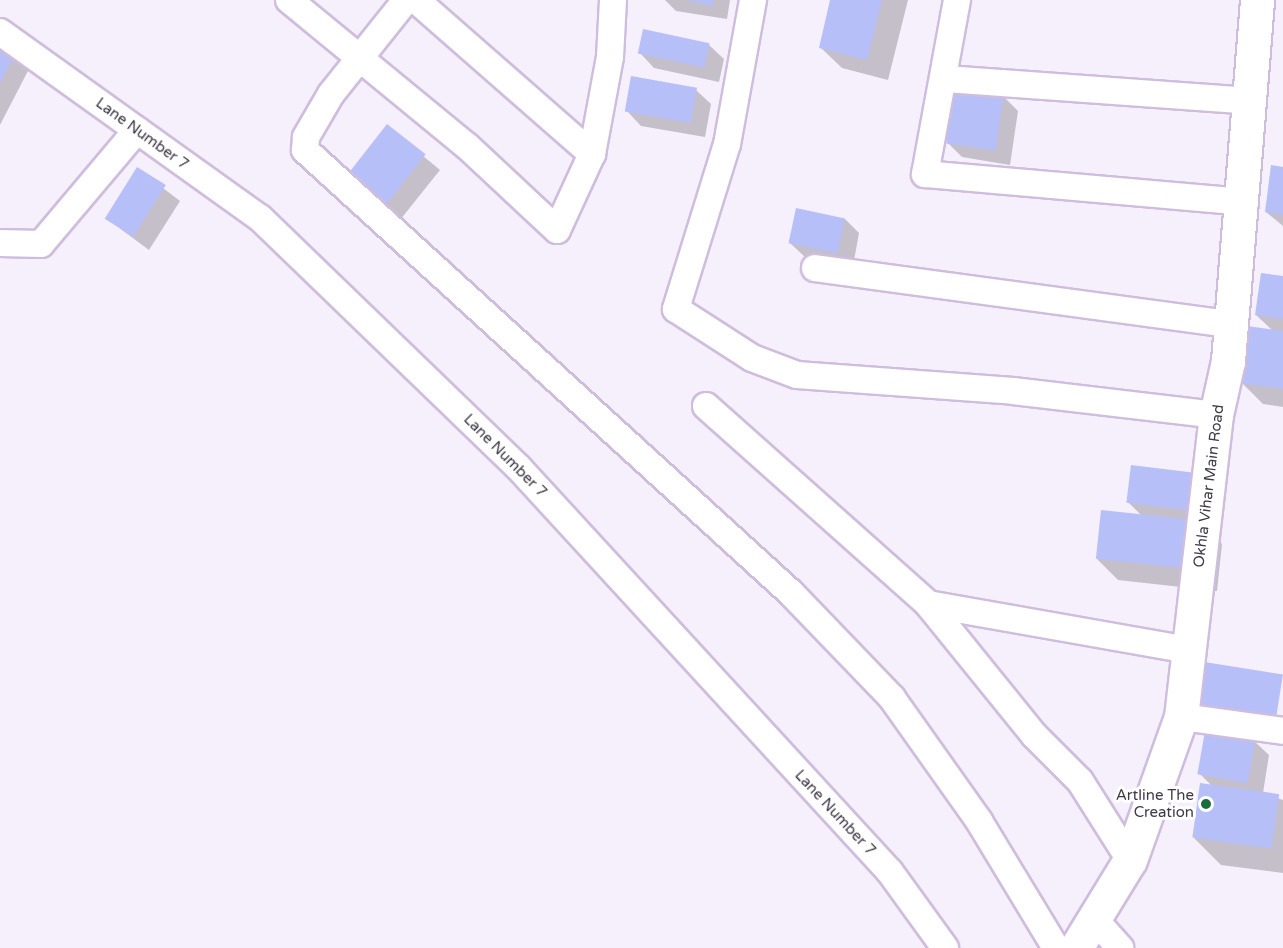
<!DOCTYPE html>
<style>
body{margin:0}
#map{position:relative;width:1283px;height:948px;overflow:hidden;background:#f6effc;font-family:"Varela Round",sans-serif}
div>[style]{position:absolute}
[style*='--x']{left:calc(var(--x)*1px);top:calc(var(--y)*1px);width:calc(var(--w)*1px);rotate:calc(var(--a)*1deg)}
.shadow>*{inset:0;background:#0003}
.building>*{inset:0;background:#b7bff9;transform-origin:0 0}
.roads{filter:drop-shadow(2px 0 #cfbddd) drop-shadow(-2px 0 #cfbddd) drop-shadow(0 2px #cfbddd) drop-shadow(0 -2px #cfbddd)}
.minor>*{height:26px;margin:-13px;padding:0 13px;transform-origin:13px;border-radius:13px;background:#fff}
.tertiary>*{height:33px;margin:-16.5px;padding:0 16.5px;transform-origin:16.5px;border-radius:16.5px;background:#fff}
.dots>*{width:16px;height:16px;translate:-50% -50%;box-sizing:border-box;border:3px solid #fff;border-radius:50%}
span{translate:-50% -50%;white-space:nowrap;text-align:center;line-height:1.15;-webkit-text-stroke:6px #fff;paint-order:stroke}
.street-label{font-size:15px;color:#403946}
.poi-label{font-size:15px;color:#403946}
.right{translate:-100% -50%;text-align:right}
</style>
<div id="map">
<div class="shadow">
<i style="clip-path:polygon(665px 0,730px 0,727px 19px,676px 11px)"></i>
<i style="clip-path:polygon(832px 0,908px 0,888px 80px,842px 68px,820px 47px)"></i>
<i style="clip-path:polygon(0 44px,30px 67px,0 125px)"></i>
<i style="clip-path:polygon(709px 45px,724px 59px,719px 82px,654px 68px,640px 53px)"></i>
<i style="clip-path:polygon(696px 90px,711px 104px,705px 137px,641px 126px,627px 111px)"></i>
<i style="clip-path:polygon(1004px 97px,1018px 111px,1010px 165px,962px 157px,948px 143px)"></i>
<i style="clip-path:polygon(387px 126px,440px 170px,396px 225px,358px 194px)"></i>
<i style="clip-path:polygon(1283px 168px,1283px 226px,1266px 212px)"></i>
<i style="clip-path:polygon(138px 169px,180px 201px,149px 250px,107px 219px)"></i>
<i style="clip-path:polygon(845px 219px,859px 233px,853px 266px,805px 257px,790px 243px)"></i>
<i style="clip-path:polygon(1283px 277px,1283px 407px,1263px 404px,1242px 383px,1273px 331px,1256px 315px)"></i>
<i style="clip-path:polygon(1132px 466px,1211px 525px,1202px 524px,1222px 544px,1217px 591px,1118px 580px,1097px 559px,1142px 516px,1128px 502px)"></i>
<i style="clip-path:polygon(1254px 741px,1269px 755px,1263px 793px,1283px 800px,1283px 873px,1221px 865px,1194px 838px,1212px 786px,1199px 773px)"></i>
</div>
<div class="building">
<i style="clip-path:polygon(686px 0,714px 0,713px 6px)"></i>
<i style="clip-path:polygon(830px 0,882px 0,867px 60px,819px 48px)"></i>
<i style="left:643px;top:29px;width:68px;height:25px;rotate:12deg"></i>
<i style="clip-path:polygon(0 42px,17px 51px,0 83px)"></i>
<i style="left:631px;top:76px;width:67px;height:36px;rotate:10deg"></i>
<i style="left:954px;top:88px;width:50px;height:56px;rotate:8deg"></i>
<i style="left:387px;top:124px;width:49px;height:72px;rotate:38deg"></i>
<i style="clip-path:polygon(1271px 165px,1283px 167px,1283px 215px,1265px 212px)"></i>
<i style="left:137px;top:167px;width:34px;height:61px;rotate:32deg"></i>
<i style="left:796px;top:208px;width:50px;height:36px;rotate:12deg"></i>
<i style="clip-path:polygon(1261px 273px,1283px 276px,1283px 319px,1255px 315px)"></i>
<i style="clip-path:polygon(1247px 326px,1283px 331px,1283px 389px,1240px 383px)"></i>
<i style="left:1131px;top:465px;width:70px;height:38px;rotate:7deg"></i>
<i style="left:1101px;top:510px;width:102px;height:49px;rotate:6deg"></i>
<i style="left:1198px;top:661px;width:86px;height:45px;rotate:9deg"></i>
<i style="left:1205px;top:731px;width:51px;height:44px;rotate:10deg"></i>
<i style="left:1200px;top:783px;width:80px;height:55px;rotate:8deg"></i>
</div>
<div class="roads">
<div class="minor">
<i style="--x:289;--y:0;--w:230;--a:39.4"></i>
<i style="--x:467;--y:146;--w:123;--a:43"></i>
<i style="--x:557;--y:230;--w:84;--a:-65.3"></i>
<i style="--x:592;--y:154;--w:99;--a:-79.5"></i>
<i style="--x:610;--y:57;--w:57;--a:-87"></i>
<i style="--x:406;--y:0;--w:120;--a:128.6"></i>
<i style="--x:331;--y:94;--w:50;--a:120.2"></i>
<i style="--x:306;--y:137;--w:13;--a:94"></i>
<i style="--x:305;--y:150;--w:658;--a:42.35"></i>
<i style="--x:791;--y:593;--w:146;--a:46.1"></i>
<i style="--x:892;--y:698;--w:151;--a:54.7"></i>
<i style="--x:979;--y:821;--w:149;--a:58.8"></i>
<i style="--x:416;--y:0;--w:234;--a:41.2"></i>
<i style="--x:753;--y:0;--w:146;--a:100.2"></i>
<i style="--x:727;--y:144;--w:173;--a:107.2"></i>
<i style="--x:676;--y:309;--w:90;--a:32.8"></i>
<i style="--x:752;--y:358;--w:48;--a:20.7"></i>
<i style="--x:797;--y:375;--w:217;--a:4.2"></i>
<i style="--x:1013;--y:391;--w:204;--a:6.7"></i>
<i style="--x:957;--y:0;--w:177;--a:100.4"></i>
<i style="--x:925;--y:174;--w:318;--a:5"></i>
<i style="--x:0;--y:32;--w:320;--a:35.6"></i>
<i style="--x:260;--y:218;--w:359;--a:44"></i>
<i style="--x:518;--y:467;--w:550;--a:47.43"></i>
<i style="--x:890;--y:872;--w:94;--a:54.1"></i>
<i style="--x:945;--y:79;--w:307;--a:4.1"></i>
<i style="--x:0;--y:243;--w:41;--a:1.4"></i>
<i style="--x:41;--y:244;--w:149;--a:-49.9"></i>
<i style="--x:815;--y:268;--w:420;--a:7.7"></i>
<i style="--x:706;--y:406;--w:297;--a:41.7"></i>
<i style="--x:928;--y:604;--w:169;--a:51"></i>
<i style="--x:1034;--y:735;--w:65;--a:45"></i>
<i style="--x:1080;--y:781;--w:93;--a:57.7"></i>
<i style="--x:928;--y:604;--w:266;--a:10"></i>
<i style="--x:1181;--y:717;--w:103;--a:7.8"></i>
<i style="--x:1095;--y:920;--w:38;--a:48"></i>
</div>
<div class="tertiary">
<i style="--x:1076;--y:948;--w:103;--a:-58.5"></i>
<i style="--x:1130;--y:860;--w:152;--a:-70.4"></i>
<i style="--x:1181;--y:717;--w:304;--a:-83.4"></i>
<i style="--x:1216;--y:415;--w:55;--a:-77.5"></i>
<i style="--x:1228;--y:361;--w:362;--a:-85.4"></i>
</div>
</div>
<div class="dots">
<i style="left:1206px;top:804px;background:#196c3d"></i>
</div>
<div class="street-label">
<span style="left:142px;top:134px;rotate:36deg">Lane Number 7</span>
<span style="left:505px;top:456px;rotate:45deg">Lane Number 7</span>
<span style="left:1209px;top:486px;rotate:-83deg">Okhla Vihar Main Road</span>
<span style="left:835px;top:813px;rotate:47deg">Lane Number 7</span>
</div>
<div class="poi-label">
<span class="right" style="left:1194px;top:804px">Artline The<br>Creation</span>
</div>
</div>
